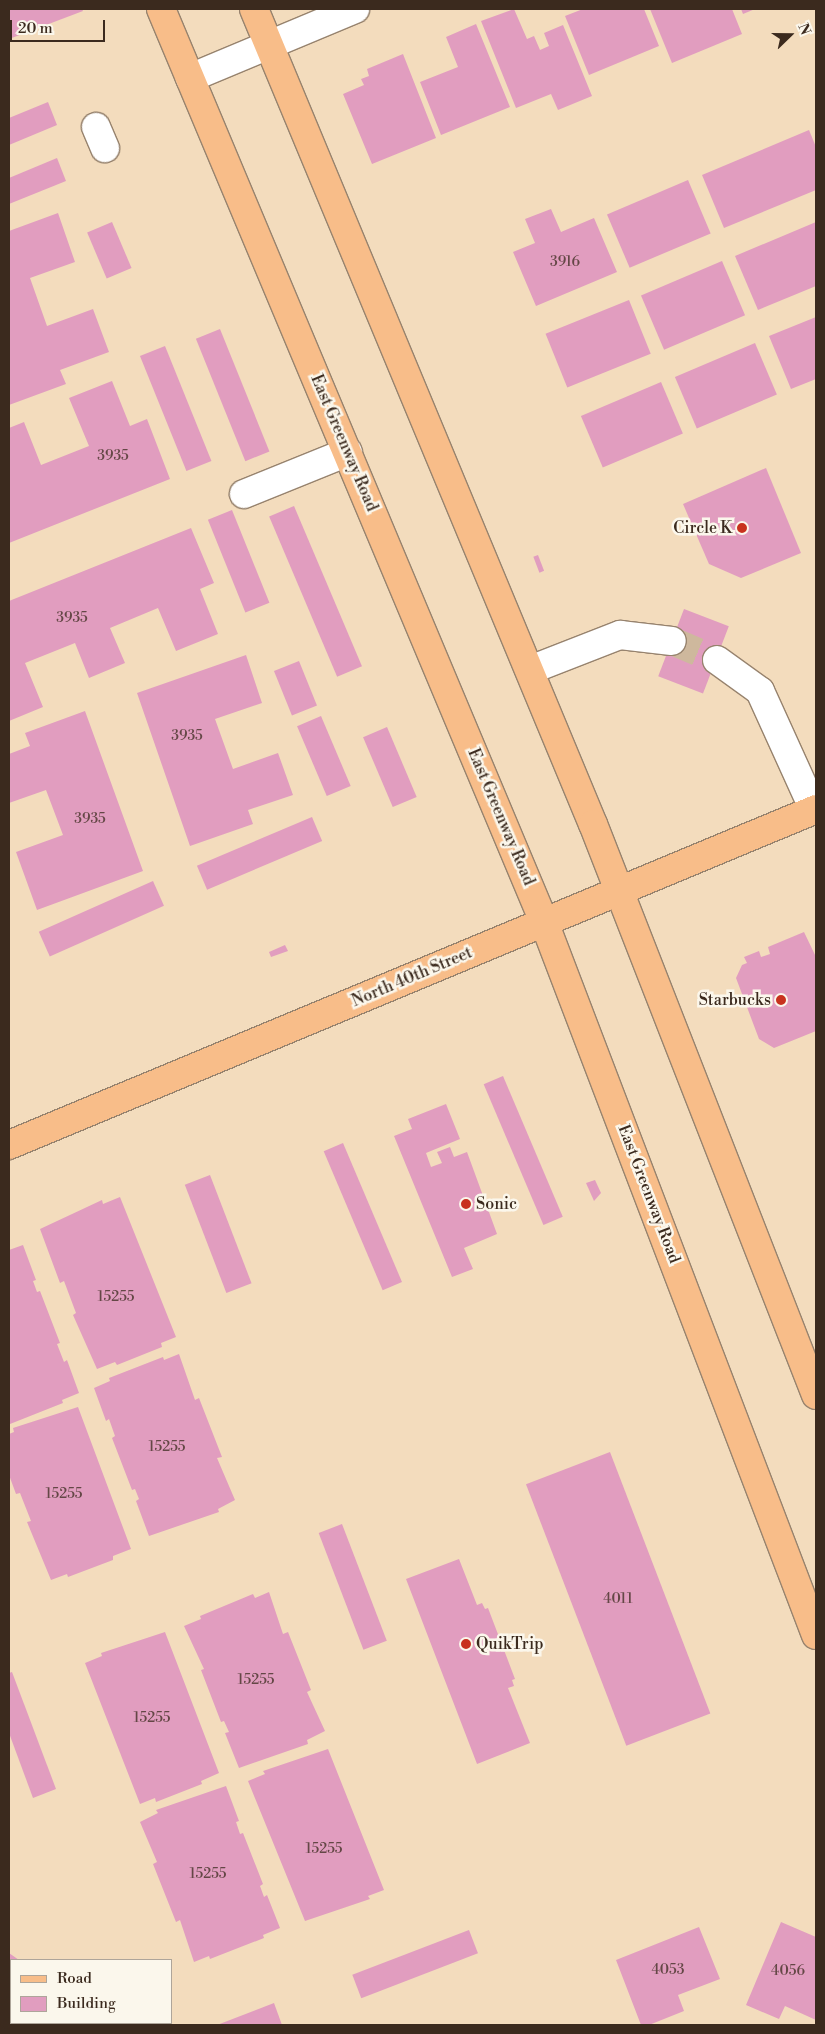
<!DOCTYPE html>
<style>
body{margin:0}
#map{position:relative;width:825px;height:2034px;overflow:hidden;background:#f3dcbd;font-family:"Libre Bodoni",serif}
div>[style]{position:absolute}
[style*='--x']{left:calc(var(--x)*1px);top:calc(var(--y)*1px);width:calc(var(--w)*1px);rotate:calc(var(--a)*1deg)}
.building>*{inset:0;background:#e19dbf;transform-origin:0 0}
.minor-tunnel>*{height:28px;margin-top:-14px;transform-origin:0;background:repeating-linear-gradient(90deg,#ceb89d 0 28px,transparent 0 42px)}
.roads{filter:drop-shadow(1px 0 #97836e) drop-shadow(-1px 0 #97836e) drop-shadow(0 1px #97836e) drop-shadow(0 -1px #97836e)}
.minor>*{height:28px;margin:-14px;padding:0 14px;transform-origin:14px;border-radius:14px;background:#fff}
.major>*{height:28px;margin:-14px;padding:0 14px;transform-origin:14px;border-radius:14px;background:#f8bd89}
.dots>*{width:14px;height:14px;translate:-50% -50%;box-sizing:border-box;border:2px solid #fbf7ec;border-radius:50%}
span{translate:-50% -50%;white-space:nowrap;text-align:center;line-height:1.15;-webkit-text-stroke:5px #fbf7ec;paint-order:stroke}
.number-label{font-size:14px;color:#644746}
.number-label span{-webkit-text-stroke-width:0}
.street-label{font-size:16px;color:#3b2a1e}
.poi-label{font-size:16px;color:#3b2a1e}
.right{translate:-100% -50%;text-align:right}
.left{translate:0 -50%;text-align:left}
.frame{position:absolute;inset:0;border:10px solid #3b2a1e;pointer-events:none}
.legend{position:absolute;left:10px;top:1959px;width:162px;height:65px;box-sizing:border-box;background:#fbf7ec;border:1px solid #aea59a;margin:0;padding:6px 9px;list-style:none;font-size:15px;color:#3b2a1e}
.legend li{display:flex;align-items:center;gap:10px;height:25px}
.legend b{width:25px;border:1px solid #aea59a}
.north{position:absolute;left:765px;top:10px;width:50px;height:50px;-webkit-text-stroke:4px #fbf7ec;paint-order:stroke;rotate:68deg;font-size:14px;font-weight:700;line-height:20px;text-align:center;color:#3b2a1e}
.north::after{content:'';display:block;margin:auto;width:18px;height:22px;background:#3b2a1e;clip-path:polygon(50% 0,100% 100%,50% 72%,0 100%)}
.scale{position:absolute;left:10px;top:20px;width:95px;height:22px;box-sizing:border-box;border:2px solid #3b2a1e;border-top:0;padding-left:6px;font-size:15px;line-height:18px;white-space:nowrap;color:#3b2a1e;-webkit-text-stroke:4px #fbf7ec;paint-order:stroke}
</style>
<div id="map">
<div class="building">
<i style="clip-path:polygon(9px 9px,82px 9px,83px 11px,9px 39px)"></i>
<i style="clip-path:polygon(514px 9px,527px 39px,534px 36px,540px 50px,549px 46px,544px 33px,563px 25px,592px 96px,558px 110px,551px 94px,516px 108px,481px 21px)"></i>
<i style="clip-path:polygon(583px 9px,644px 9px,659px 46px,589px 75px,565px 16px)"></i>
<i style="clip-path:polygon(650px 9px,732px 9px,742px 34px,672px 63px)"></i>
<i style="clip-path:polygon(741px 9px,755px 9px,743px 14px)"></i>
<i style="clip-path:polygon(476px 24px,510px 107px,441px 135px,420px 82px,458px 67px,446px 37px)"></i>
<i style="clip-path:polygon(403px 54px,436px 138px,372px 164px,343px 94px,364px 85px,361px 79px,369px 76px,367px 69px)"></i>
<i style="clip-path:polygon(48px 102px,57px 125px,9px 145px,9px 118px)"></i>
<i style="clip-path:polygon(809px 130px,816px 147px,816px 190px,724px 228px,702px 175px)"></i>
<i style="clip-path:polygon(57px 158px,66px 181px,9px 204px,9px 178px)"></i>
<i style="left:688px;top:180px;width:58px;height:88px;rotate:67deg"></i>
<i style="clip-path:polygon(551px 209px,561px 232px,594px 218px,617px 272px,536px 306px,513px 252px,535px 243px,525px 219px)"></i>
<i style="clip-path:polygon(58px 213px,75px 262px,30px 278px,47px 326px,93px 309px,109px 352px,60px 370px,66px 384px,9px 405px,9px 231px)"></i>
<i style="left:112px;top:222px;width:50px;height:27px;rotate:67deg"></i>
<i style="clip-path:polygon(816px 222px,816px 286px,758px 310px,735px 256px)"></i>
<i style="left:722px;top:261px;width:59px;height:88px;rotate:67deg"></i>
<i style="left:629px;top:300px;width:58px;height:90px;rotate:68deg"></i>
<i style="clip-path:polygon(816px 317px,816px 379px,791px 389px,769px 336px)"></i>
<i style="left:220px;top:329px;width:132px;height:26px;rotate:68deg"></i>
<i style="left:755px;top:343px;width:56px;height:87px;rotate:67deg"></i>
<i style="left:165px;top:346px;width:124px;height:27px;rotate:68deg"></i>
<i style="clip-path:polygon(112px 381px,130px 426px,147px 419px,170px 479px,9px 543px,9px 428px,24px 422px,41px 465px,89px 446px,69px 398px)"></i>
<i style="left:661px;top:382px;width:56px;height:87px;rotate:67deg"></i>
<i style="clip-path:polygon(766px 468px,801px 553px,741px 578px,709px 564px,683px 504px)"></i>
<i style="left:294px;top:506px;width:174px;height:27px;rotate:67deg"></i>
<i style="left:232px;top:510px;width:100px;height:26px;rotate:68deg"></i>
<i style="clip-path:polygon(191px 528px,214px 583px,200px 589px,218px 634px,176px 651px,158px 608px,110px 628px,125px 663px,89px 678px,75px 643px,25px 663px,43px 707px,9px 721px,9px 601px)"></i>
<i style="left:538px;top:555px;width:17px;height:5px;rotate:69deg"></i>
<i style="left:684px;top:609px;width:48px;height:72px;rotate:21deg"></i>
<i style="clip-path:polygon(246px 655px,262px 703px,215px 719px,233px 769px,278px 753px,293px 795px,248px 810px,253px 824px,190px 846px,137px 693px)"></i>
<i style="left:299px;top:661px;width:48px;height:27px;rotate:68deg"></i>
<i style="clip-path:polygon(85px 711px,143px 871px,37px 910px,16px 852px,63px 835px,46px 790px,9px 803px,9px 754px,30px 746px,25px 733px)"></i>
<i style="left:321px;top:716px;width:76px;height:26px;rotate:67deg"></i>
<i style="left:387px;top:727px;width:76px;height:26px;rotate:67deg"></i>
<i style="left:312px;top:817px;width:26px;height:125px;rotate:67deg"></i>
<i style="left:153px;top:881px;width:27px;height:125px;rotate:66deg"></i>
<i style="clip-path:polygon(804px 932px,816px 957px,816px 1031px,774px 1048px,759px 1039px,736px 978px,742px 965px,747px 963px,744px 957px,759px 951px,761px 957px,770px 954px,768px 947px)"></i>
<i style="clip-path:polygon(285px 945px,288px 951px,271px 957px,269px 952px)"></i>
<i style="left:503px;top:1076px;width:153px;height:21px;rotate:67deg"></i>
<i style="clip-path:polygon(446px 1104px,460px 1139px,426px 1153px,431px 1167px,442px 1163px,437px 1152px,450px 1147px,454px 1157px,467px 1152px,497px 1234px,464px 1248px,473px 1269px,452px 1277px,394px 1136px,412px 1129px,408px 1119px)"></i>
<i style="left:343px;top:1143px;width:151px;height:21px;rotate:67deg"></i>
<i style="left:210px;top:1175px;width:116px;height:27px;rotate:69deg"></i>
<i style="clip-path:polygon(595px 1180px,601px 1193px,594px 1201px,586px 1183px)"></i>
<i style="clip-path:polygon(120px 1197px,176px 1337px,161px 1343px,162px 1347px,117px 1365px,115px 1362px,97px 1369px,73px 1315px,76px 1313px,64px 1281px,60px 1283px,40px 1229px,102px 1200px,103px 1204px)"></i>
<i style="clip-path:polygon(23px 1245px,36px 1280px,33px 1281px,37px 1292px,40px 1291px,60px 1343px,57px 1344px,64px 1362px,67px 1360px,79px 1393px,62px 1400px,63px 1403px,10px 1424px,9px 1250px)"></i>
<i style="clip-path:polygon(179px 1354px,195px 1400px,199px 1398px,222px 1457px,217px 1458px,235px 1500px,218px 1509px,219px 1512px,149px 1536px,136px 1501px,139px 1499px,135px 1489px,132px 1490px,112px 1438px,115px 1436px,109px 1419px,106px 1421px,94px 1388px,110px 1381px,109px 1378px,163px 1357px,164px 1360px)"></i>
<i style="clip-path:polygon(78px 1407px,131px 1549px,113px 1556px,113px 1560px,68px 1577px,67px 1574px,51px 1580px,27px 1522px,31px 1521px,20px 1493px,16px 1494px,9px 1475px,9px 1434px,14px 1432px,13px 1428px)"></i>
<i style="left:610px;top:1452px;width:280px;height:90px;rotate:69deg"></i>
<i style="left:342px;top:1524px;width:125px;height:25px;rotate:69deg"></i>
<i style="clip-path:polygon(459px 1559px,477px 1605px,482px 1603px,485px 1609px,488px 1608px,515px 1679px,512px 1680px,514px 1686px,508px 1688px,530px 1743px,477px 1764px,406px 1579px)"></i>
<i style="clip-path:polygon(269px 1592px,283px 1634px,288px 1632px,311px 1690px,307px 1692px,325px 1731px,307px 1740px,308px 1744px,239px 1768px,225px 1733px,229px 1732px,224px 1721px,221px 1722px,201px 1670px,204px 1669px,184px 1626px,201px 1619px,200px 1616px,253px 1594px,255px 1598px)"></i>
<i style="clip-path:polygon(165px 1632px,219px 1773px,201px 1781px,202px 1784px,156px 1802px,155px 1798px,140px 1804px,85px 1663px,102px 1656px,101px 1653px)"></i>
<i style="clip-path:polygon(12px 1672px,56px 1789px,33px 1798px,9px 1733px,9px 1673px)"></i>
<i style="clip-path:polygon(328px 1749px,384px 1890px,368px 1896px,370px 1899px,305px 1921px,248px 1781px,265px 1774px,263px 1771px)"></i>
<i style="clip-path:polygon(226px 1786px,239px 1821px,236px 1822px,240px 1834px,243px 1833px,263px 1884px,260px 1886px,264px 1897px,267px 1895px,280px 1928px,263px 1935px,264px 1938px,210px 1959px,209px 1956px,194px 1962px,180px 1920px,176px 1922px,153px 1864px,157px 1862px,140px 1822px,158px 1813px,156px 1810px)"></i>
<i style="clip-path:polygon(781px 1922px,816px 1937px,816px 2020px,785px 2006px,779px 2019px,746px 2005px)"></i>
<i style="clip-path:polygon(699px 1927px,720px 1979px,678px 1995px,684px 2011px,649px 2025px,641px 2025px,616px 1960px)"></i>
<i style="left:469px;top:1930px;width:25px;height:125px;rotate:69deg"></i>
<i style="clip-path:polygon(9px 1953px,19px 1960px,11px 1960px,11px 2023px,60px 2023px,58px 2025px,9px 2025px)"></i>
<i style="clip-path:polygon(274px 2003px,282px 2025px,217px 2025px)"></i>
</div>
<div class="minor-tunnel">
<i style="--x:672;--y:641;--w:49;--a:22.9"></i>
</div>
<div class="roads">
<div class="minor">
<i style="--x:190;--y:78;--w:179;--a:-22.7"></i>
<i style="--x:96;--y:127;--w:23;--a:67"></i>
<i style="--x:244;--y:494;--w:112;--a:-22"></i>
<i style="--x:717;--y:660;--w:53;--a:35.8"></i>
<i style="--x:760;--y:691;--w:131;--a:65.6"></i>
<i style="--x:530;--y:670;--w:97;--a:-21.3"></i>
<i style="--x:620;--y:635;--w:52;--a:6.6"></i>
</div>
<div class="major">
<i style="--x:161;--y:9;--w:990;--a:67.24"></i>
<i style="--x:544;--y:922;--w:763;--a:69.12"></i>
<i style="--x:254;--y:9;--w:883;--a:67.42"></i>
<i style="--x:593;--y:824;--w:613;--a:68.67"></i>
<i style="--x:9;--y:1145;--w:874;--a:-22.6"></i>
</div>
</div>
<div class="dots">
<i style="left:742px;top:528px;background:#c8321e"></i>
<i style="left:781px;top:1000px;background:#c8321e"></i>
<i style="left:466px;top:1204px;background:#c8321e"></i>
<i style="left:466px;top:1644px;background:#c8321e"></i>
</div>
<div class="number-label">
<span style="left:565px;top:262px">3916</span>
<span style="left:113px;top:456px">3935</span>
<span style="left:72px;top:618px">3935</span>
<span style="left:187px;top:736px">3935</span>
<span style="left:90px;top:819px">3935</span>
<span style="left:116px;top:1297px">15255</span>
<span style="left:167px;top:1447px">15255</span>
<span style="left:64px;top:1494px">15255</span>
<span style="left:618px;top:1599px">4011</span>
<span style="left:256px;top:1680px">15255</span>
<span style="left:152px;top:1718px">15255</span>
<span style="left:324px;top:1849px">15255</span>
<span style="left:208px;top:1874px">15255</span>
<span style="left:668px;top:1970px">4053</span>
<span style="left:788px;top:1971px">4056</span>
</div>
<div class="street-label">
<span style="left:344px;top:443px;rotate:67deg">East Greenway Road</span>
<span style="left:501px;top:817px;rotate:67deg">East Greenway Road</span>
<span style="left:412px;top:977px;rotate:-23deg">North 40th Street</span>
<span style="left:649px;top:1194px;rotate:69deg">East Greenway Road</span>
</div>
<div class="poi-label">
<span class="right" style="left:732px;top:528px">Circle K</span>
<span class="right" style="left:771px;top:1000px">Starbucks</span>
<span class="left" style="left:476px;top:1204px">Sonic</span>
<span class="left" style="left:476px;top:1644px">QuikTrip</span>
</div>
<div class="frame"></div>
<ul class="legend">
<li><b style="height:6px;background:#f8bd89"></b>Road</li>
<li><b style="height:14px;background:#e19dbf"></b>Building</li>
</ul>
<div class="north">N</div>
<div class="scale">20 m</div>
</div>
